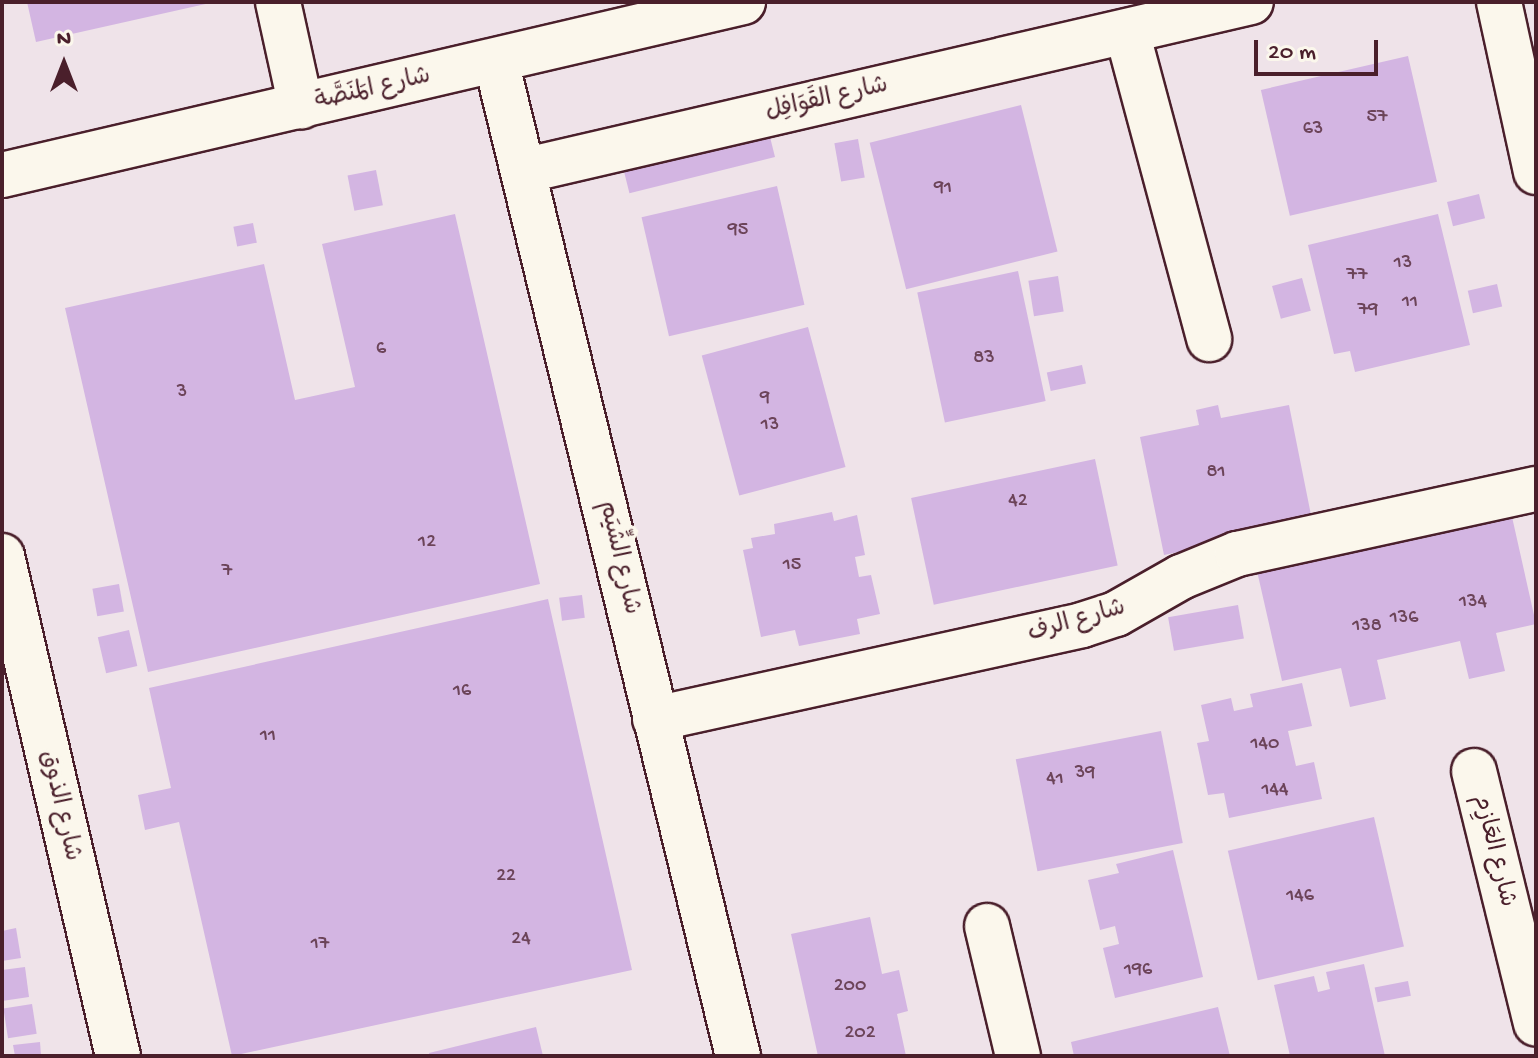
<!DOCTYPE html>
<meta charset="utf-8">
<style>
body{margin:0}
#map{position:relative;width:1538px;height:1058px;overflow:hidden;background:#efe3e9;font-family:"Gochi Hand","Playpen Sans Arabic",sans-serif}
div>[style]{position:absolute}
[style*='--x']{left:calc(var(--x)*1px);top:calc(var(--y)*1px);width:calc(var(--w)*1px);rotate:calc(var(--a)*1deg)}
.building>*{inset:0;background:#d3b5e2;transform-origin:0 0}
.roads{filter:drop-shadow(2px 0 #4a1f2b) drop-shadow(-2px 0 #4a1f2b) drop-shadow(0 2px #4a1f2b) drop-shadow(0 -2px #4a1f2b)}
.minor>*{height:44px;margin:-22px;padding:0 22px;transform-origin:22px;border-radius:22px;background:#fbf7ec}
span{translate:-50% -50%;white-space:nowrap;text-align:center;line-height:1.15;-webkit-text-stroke:7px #fbf7ec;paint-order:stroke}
.number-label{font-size:20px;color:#6c4459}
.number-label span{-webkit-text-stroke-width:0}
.street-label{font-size:24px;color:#4a1f2b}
.frame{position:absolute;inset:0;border:4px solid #4a1f2b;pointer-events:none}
.north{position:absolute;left:24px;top:24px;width:80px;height:80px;-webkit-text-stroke:6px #fbf7ec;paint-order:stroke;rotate:0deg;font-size:22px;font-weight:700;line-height:32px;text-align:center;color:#4a1f2b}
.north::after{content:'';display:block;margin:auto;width:28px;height:36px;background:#4a1f2b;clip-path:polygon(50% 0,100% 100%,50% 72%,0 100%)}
.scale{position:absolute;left:1254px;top:40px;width:124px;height:36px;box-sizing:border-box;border:4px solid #4a1f2b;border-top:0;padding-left:10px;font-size:24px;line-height:28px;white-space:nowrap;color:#4a1f2b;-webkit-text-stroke:6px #fbf7ec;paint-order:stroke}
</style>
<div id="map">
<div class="building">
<i style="clip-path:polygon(27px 2px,210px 2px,210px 3px,36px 42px)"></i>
<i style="left:1408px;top:56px;width:129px;height:151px;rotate:77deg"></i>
<i style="left:1021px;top:105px;width:151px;height:156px;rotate:76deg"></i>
<i style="left:767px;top:125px;width:33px;height:150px;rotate:76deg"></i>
<i style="left:858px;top:139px;width:39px;height:24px;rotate:80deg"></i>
<i style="left:376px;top:170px;width:36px;height:29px;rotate:79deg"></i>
<i style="left:777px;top:186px;width:122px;height:139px;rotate:77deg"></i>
<i style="left:1479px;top:194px;width:25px;height:33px;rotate:76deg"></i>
<i style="clip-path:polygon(455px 214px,540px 584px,148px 672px,65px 308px,264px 264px,295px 400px,355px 387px,322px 244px)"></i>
<i style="clip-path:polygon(1438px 214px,1470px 345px,1355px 372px,1350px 351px,1334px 354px,1308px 245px)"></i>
<i style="left:253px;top:223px;width:20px;height:20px;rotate:79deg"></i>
<i style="left:1018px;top:271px;width:133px;height:103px;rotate:78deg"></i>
<i style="left:1058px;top:276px;width:36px;height:30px;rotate:81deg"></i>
<i style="left:1302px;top:278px;width:34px;height:31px;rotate:75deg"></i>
<i style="left:1497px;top:284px;width:23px;height:30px;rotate:77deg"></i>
<i style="left:808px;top:327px;width:145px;height:110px;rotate:75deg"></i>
<i style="left:1082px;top:365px;width:19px;height:36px;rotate:78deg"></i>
<i style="clip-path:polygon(1218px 405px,1221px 418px,1289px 405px,1313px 525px,1164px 555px,1140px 437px,1199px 425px,1196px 410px)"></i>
<i style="left:1095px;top:459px;width:109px;height:188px;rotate:78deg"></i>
<i style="clip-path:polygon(1508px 499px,1536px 624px,1496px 633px,1505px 671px,1469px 679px,1460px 641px,1377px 660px,1386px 699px,1350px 707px,1341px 668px,1282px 681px,1257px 571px)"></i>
<i style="clip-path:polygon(832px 512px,834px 521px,857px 515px,865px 555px,855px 557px,859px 577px,871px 575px,880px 614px,857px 619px,860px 634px,799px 646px,795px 630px,761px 637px,743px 550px,753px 548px,751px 538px,775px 534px,774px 524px)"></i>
<i style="left:119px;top:584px;width:28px;height:27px;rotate:80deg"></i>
<i style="left:582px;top:595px;width:23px;height:23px;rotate:83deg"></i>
<i style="clip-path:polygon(548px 599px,632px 970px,232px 1056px,179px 822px,145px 830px,138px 795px,171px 788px,149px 688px)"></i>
<i style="left:1238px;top:605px;width:34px;height:71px;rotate:80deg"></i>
<i style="left:129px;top:630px;width:37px;height:32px;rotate:77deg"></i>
<i style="clip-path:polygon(1302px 683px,1312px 726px,1288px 731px,1296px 766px,1314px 762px,1322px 799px,1229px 818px,1224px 793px,1208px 795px,1197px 743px,1209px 741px,1201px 705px,1231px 698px,1234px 711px,1253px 707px,1250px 694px)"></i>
<i style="left:1161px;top:731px;width:114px;height:148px;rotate:79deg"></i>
<i style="left:1374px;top:817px;width:133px;height:150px;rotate:77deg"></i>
<i style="clip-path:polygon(1173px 850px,1203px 977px,1115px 998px,1103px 948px,1119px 944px,1115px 926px,1100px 930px,1088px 880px,1119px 873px,1116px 864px)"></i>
<i style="clip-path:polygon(870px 917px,882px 974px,899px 970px,908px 1011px,897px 1014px,906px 1056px,818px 1056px,791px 934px)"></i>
<i style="clip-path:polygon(16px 928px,21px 958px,2px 961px,2px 931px)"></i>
<i style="clip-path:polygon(1364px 964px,1385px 1056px,1290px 1056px,1274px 985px,1314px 976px,1318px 992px,1330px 989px,1326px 972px)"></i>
<i style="clip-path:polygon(25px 967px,29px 997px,2px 1001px,2px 970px)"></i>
<i style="left:1408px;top:981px;width:15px;height:34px;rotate:79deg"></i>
<i style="left:32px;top:1004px;width:30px;height:29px;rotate:81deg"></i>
<i style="clip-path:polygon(1218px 1007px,1230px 1056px,1074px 1056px,1071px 1042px)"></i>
<i style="clip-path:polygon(536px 1027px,543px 1056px,430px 1056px,429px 1053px)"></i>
<i style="clip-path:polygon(40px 1042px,41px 1056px,15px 1056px,13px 1045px)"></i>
</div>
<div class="roads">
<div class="minor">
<i style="--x:278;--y:2;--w:107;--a:77.6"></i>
<i style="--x:1499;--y:2;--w:174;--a:77.7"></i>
<i style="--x:1127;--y:32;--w:318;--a:75"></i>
<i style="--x:496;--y:61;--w:1024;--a:76.33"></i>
<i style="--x:527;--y:170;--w:743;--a:-13.06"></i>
<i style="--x:2;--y:175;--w:761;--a:-13.14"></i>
<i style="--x:2;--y:556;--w:513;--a:76.94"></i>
<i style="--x:655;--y:719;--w:437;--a:-12.4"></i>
<i style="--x:1082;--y:625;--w:36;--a:-18"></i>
<i style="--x:1116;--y:614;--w:75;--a:-29.6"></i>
<i style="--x:1181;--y:577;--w:61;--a:-22.3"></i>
<i style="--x:1237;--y:554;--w:306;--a:-12.3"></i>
<i style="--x:1474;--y:771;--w:260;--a:76.2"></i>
<i style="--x:987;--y:926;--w:134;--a:76.6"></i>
</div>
</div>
<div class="number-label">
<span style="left:1377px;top:117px">57</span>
<span style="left:1313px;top:129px">63</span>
<span style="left:943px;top:188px">91</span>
<span style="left:738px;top:230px">95</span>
<span style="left:1403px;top:263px">13</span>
<span style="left:1357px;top:275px">77</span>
<span style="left:1410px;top:302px">11</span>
<span style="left:1368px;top:310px">79</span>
<span style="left:381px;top:349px">6</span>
<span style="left:984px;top:358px">83</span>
<span style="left:182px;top:392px">3</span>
<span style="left:765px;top:398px">9</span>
<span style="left:770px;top:425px">13</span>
<span style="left:1216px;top:472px">81</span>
<span style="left:1018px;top:501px">42</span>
<span style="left:427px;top:542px">12</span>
<span style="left:792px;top:565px">15</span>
<span style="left:227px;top:571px">7</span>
<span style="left:1473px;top:602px">134</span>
<span style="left:1404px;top:618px">136</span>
<span style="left:1367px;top:626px">138</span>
<span style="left:462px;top:691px">16</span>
<span style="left:268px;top:736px">11</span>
<span style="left:1265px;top:744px">140</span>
<span style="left:1085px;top:773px">39</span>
<span style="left:1055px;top:779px">41</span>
<span style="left:1275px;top:790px">144</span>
<span style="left:506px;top:876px">22</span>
<span style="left:1300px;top:896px">146</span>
<span style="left:521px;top:939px">24</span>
<span style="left:320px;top:944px">17</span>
<span style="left:1138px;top:970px">196</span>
<span style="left:850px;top:986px">200</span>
<span style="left:860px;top:1033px">202</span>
</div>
<div class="street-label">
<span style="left:373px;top:90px;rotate:-13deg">شارع المَنَصَّة</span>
<span style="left:827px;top:100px;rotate:-13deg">شارع القَوَافِل</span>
<span style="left:618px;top:558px;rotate:77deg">شارع الشِّيَم</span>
<span style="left:1077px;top:622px;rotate:-16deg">شارع الرف</span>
<span style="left:59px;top:806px;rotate:77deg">شارع الذوق</span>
<span style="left:1493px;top:851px;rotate:76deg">شارع العَازِم</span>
</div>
<div class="frame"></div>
<div class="north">N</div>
<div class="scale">20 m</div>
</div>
